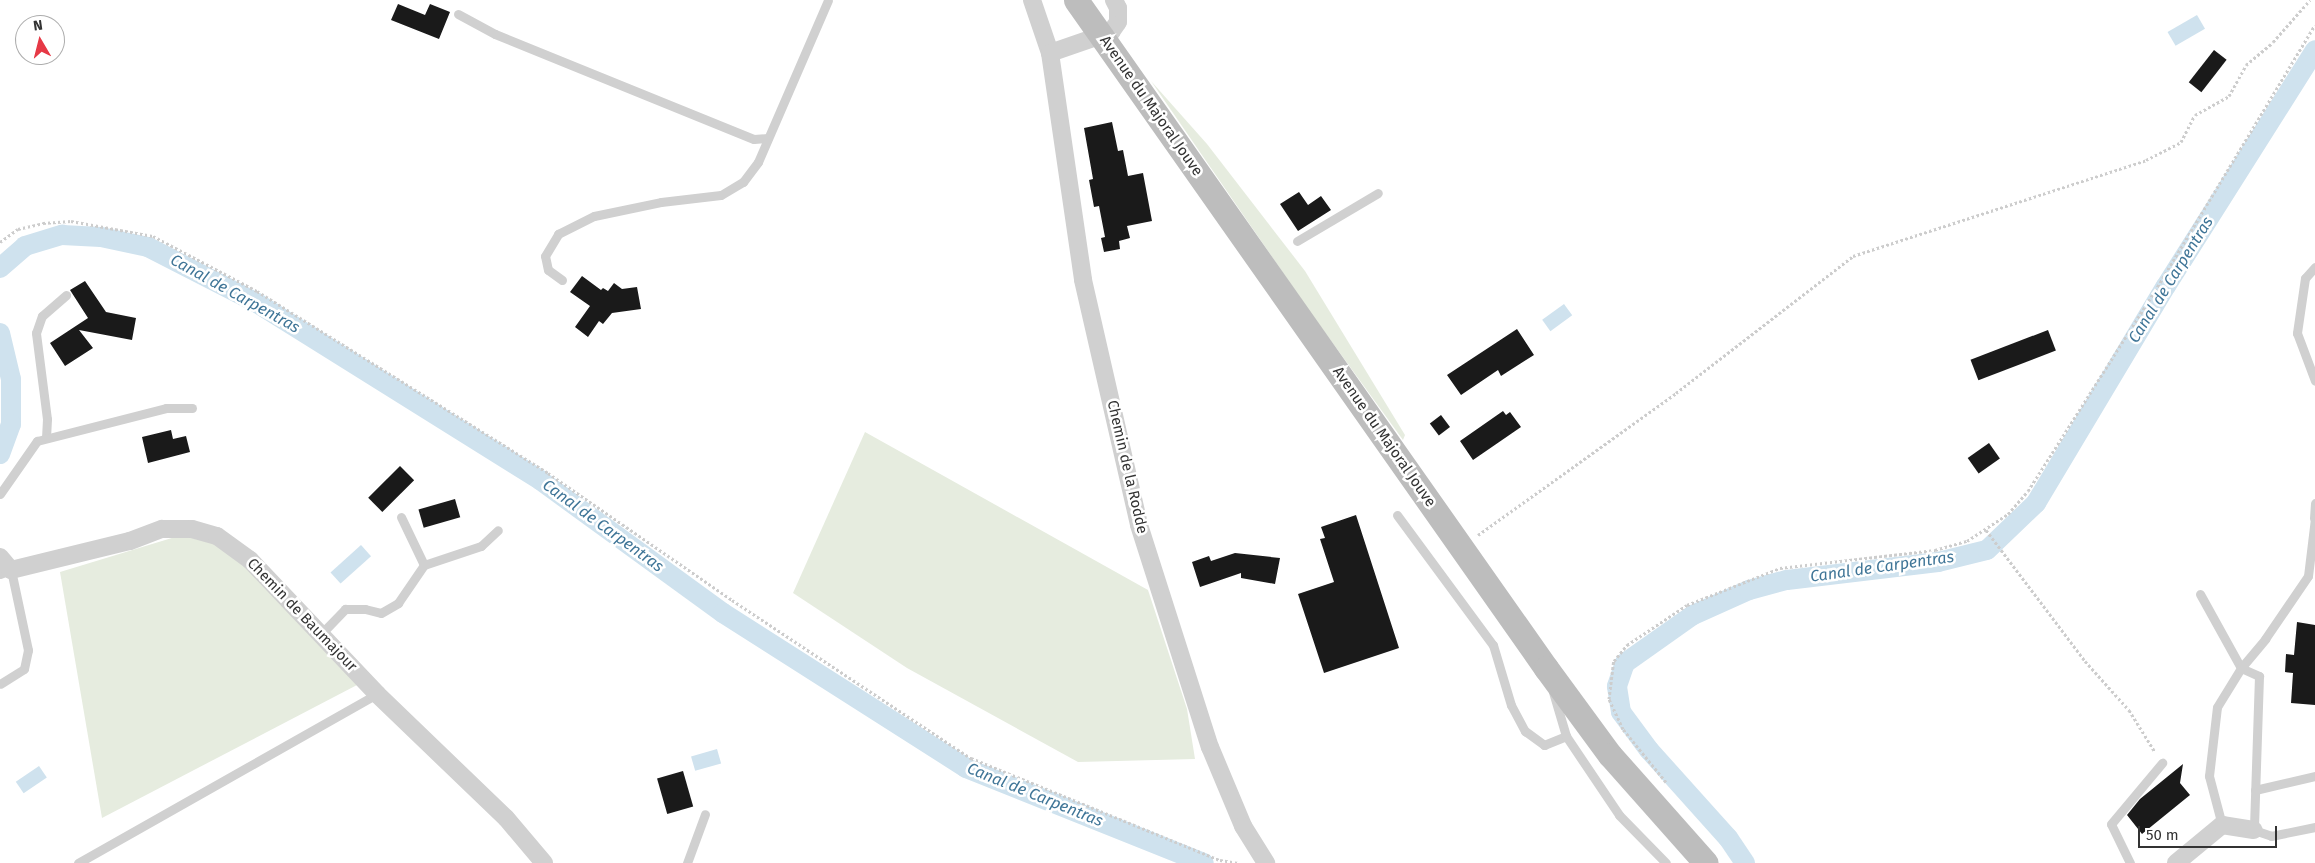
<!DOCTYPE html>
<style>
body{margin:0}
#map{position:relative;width:2315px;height:863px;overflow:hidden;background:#fff;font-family:"Fira Sans",sans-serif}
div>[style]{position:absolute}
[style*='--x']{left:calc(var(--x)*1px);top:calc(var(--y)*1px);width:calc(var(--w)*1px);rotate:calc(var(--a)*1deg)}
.green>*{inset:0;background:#e6ecdf}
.water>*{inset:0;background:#cfe2ee;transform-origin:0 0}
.canal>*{height:20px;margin:-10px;padding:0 10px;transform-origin:10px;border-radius:10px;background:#cfe2ee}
.building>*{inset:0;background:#1a1a1a;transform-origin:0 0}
.path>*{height:3px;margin-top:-1.5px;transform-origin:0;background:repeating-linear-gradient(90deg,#cdcdcd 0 2.5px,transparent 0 5px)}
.lane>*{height:9px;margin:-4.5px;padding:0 4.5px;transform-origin:4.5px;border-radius:4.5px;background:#d0d0d0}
.street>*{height:18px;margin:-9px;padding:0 9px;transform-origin:9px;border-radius:9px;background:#d0d0d0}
.secondary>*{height:25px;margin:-12.5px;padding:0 12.5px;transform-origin:12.5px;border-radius:12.5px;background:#bdbdbd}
span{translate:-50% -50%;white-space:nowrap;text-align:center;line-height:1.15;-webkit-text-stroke:5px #fff;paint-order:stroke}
.street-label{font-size:15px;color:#333}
.water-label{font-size:16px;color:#3f7597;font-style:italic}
.north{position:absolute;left:15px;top:15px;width:50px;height:50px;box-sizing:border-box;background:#fff;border:1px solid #adadad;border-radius:50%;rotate:352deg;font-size:14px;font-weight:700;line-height:20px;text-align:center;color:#333}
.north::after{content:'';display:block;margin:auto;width:18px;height:22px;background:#e63946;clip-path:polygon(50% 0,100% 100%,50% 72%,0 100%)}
.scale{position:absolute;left:2138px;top:826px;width:139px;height:22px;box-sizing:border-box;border:2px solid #333;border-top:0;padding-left:6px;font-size:15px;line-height:18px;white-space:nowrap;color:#333;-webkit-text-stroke:4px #fff;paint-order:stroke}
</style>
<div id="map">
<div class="green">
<i style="clip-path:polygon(1151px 81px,1207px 144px,1305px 271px,1405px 435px,1403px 440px,1308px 309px)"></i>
<i style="clip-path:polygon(865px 432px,1148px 590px,1187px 709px,1195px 759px,1078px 762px,907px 668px,793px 593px)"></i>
<i style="clip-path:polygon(185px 534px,215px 542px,242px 562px,357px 685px,102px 818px,60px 572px)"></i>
</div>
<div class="water">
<i style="left:2197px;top:15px;width:16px;height:34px;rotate:60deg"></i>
<i style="left:1564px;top:304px;width:14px;height:27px;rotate:54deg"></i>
<i style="left:361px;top:545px;width:15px;height:41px;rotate:48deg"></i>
<i style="left:717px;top:749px;width:15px;height:27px;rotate:74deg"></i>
<i style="left:39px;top:766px;width:14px;height:28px;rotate:56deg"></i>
</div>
<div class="canal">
<i style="--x:0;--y:268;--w:33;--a:-41"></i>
<i style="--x:25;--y:246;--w:39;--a:-17"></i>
<i style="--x:62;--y:235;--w:39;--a:3"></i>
<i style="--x:101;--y:237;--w:48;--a:12"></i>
<i style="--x:148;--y:247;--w:123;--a:27.2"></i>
<i style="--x:257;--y:303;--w:334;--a:32"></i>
<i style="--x:540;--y:480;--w:226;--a:36"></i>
<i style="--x:723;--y:613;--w:288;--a:32.5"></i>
<i style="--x:966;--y:768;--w:256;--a:21.8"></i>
<i style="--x:0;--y:333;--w:47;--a:76.6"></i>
<i style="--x:11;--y:379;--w:45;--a:90"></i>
<i style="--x:11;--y:424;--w:32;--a:110"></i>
<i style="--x:1745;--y:863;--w:30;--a:-124"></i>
<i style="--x:1728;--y:838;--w:118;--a:-131.9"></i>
<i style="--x:1649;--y:750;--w:47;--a:-126.4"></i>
<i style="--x:1621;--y:712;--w:26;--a:-99"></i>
<i style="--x:1617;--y:686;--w:24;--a:-71"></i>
<i style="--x:1625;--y:663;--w:83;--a:-35.2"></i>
<i style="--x:1693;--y:615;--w:61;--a:-24.1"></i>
<i style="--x:1749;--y:590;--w:39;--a:-15"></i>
<i style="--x:1787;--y:580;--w:152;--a:-6.8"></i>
<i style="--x:1938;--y:562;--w:50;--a:-13.8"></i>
<i style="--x:1987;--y:550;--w:68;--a:-43.8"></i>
<i style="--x:2036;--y:503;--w:253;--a:-59.1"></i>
<i style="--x:2166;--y:286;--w:279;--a:-57.7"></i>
</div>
<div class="building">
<i style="clip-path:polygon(398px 4px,425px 15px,430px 4px,450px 12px,439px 39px,391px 20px)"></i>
<i style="left:2214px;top:50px;width:16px;height:41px;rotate:38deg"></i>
<i style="clip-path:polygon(1112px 122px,1118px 151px,1123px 150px,1128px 176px,1143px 173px,1152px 221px,1127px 226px,1130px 238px,1119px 241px,1120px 249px,1104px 252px,1101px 238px,1105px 237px,1099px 206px,1094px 207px,1089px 180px,1093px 179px,1084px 128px)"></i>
<i style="clip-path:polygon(1299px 192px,1308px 205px,1321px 196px,1331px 210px,1298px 231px,1280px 204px)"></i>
<i style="clip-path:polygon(582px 276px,601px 290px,603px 288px,608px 291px,614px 283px,622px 289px,637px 287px,641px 309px,612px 313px,603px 324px,599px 321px,588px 337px,575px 327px,590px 306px,570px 292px)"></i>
<i style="clip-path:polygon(85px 281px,106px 312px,136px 318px,132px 340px,79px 330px,93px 348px,65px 366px,50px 343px,88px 318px,70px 290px)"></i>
<i style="clip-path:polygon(1517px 329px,1534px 355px,1501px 376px,1498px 370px,1461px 395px,1447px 375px)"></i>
<i style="left:2048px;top:330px;width:22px;height:83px;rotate:69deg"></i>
<i style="clip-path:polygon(1503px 411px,1506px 415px,1510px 412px,1521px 427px,1473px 460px,1460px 441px)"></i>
<i style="left:1441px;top:415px;width:15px;height:14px;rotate:53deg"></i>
<i style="clip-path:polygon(171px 430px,173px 439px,186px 436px,190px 452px,148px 463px,142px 437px)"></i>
<i style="left:1989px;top:443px;width:19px;height:26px;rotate:55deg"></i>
<i style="left:400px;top:466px;width:20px;height:45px;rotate:45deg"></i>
<i style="left:455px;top:499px;width:19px;height:38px;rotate:74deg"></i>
<i style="clip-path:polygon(1356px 515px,1399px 648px,1324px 673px,1298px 594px,1334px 582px,1320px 539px,1325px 538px,1321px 527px)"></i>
<i style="clip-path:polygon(1235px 553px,1280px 558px,1275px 584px,1241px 578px,1241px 573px,1200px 587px,1192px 562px,1209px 556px,1211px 561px)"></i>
<i style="clip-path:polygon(2297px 622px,2315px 625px,2315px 705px,2291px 703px,2293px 673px,2285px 672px,2286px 654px,2294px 655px)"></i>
<i style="clip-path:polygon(2183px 764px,2180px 783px,2190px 795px,2142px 834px,2127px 815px,2140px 799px)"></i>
<i style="left:683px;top:771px;width:37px;height:27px;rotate:74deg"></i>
</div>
<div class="path">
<i style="--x:0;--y:242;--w:22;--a:-36"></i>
<i style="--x:18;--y:229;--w:26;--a:-13"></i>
<i style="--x:43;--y:223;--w:28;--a:-4"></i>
<i style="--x:71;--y:221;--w:83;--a:10.4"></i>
<i style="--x:153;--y:236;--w:118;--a:27.9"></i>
<i style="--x:257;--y:291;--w:343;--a:32"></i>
<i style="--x:548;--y:473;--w:224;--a:34.6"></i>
<i style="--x:732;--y:600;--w:287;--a:33.5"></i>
<i style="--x:971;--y:758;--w:269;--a:22.3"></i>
<i style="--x:1220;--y:860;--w:20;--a:9"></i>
<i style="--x:1986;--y:530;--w:164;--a:52.9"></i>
<i style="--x:2085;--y:661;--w:66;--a:48.1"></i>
<i style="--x:2129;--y:710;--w:49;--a:58.2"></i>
<i style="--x:1478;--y:535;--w:244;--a:-35.6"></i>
<i style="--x:1676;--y:393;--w:224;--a:-37.7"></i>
<i style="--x:1853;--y:256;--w:308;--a:-18.1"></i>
<i style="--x:2146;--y:160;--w:39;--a:-27"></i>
<i style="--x:2181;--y:142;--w:30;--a:-63"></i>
<i style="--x:2195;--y:115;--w:39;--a:-29"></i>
<i style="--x:2229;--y:96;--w:35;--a:-61"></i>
<i style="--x:2246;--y:65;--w:35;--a:-40"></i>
<i style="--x:2273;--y:42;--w:56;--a:-48.6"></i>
<i style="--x:1666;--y:782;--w:68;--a:-129.1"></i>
<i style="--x:1623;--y:729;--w:33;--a:-115"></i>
<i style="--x:1609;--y:699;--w:38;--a:-83"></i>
<i style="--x:1614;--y:661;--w:21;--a:-51"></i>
<i style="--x:1627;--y:645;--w:72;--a:-33.7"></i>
<i style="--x:1687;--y:605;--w:100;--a:-21.7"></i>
<i style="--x:1780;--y:568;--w:156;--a:-6.6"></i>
<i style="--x:1935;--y:550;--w:33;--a:-16"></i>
<i style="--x:1967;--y:541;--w:49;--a:-33.4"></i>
<i style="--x:2008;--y:514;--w:30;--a:-49"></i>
<i style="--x:2028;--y:491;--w:237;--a:-57.6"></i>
<i style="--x:2155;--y:291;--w:310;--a:-59"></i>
</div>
<div class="lane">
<i style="--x:458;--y:14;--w:42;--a:28.4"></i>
<i style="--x:495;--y:34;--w:279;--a:22.1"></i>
<i style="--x:754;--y:139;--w:14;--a:-4"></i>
<i style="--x:1297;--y:241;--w:94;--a:-30.7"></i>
<i style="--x:2315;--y:267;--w:15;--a:132"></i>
<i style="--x:2305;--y:278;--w:56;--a:98.3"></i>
<i style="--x:2297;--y:333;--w:51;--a:69.4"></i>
<i style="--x:562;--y:280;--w:17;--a:-144"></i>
<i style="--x:548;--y:270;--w:14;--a:-102"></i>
<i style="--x:545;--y:256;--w:26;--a:-59"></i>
<i style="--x:558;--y:234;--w:40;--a:-26.6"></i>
<i style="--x:594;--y:216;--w:68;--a:-11.8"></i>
<i style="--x:661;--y:202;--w:60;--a:-6.7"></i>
<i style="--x:721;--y:195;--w:26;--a:-31"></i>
<i style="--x:743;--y:182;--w:25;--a:-53"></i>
<i style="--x:758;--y:162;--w:176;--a:-66.6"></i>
<i style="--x:46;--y:438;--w:19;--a:-87"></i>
<i style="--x:47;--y:419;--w:87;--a:-97.3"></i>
<i style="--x:36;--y:333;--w:18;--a:-71"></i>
<i style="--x:42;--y:316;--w:32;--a:-41"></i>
<i style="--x:0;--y:494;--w:65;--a:-55.1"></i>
<i style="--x:37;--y:441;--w:133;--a:-14.3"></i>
<i style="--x:166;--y:408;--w:26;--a:0"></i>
<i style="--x:1397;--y:515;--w:162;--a:53.6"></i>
<i style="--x:1493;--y:645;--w:63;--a:73.3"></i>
<i style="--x:1511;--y:705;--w:30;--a:62"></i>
<i style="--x:1525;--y:731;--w:24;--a:36"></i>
<i style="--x:1544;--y:745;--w:24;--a:-22"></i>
<i style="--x:401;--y:517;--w:53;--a:64.4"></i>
<i style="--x:2314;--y:518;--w:15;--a:-86"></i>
<i style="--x:0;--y:574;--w:12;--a:-20"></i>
<i style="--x:11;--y:570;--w:82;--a:78"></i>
<i style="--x:28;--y:650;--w:19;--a:102"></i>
<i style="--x:24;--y:669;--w:28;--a:148"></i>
<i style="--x:2200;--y:594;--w:85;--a:61"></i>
<i style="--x:2241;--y:668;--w:20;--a:24"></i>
<i style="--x:2259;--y:676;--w:154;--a:91.9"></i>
<i style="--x:2254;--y:830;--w:18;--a:19"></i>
<i style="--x:2271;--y:836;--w:45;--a:-11.6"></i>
<i style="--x:321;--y:634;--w:35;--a:-46"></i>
<i style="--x:345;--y:609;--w:20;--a:0"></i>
<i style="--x:365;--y:609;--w:16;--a:14"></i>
<i style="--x:381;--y:613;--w:20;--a:-30"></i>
<i style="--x:398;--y:603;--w:46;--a:-55.6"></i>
<i style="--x:424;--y:565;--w:60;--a:-18.4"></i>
<i style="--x:481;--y:546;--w:23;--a:-43"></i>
<i style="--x:1553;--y:692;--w:46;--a:73.5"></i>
<i style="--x:1566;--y:736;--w:95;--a:56.1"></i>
<i style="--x:1619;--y:815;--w:67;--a:45.6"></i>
<i style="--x:2255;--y:790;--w:62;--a:-13.1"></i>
<i style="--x:2222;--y:825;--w:51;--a:-104.9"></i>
<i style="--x:2209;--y:776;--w:69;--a:-83.4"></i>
<i style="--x:2217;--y:707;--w:46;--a:-58.4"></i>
<i style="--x:2241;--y:668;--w:38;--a:-50"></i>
<i style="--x:2265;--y:639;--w:76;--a:-55.7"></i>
<i style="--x:2308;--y:576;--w:58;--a:-83.1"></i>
<i style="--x:78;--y:863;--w:343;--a:-29.5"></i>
<i style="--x:687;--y:863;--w:52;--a:-69.8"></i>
<i style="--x:2130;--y:863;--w:43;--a:-116"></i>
<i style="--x:2111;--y:824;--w:80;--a:-50.1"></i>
</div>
<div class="street">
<i style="--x:1032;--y:0;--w:56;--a:71.2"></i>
<i style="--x:1050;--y:53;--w:229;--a:81.7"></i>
<i style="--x:1083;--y:280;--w:251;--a:77.1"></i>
<i style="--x:1139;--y:525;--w:233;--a:72.3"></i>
<i style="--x:1210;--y:747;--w:86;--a:67.3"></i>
<i style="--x:1243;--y:826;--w:44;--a:58.1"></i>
<i style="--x:1050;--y:53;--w:65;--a:-19"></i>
<i style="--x:1111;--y:32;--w:12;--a:-55"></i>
<i style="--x:1118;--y:22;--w:14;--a:-90"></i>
<i style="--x:1118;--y:8;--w:9;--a:-117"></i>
<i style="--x:0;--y:557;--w:17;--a:50"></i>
<i style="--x:11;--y:570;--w:122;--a:-13.7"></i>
<i style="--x:130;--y:541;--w:34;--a:-21"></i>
<i style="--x:162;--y:529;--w:30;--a:0"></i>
<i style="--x:192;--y:529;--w:26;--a:16"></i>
<i style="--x:217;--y:536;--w:41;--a:36"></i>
<i style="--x:250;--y:560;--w:185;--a:46.5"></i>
<i style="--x:377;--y:694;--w:179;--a:43.9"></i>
<i style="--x:506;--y:818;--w:59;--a:49.8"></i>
<i style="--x:2176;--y:863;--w:60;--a:-39.6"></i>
<i style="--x:2222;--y:825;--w:32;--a:9"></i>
</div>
<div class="secondary">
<i style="--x:1076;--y:0;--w:817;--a:54.87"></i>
<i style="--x:1546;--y:668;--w:108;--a:53.7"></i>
<i style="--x:1610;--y:755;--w:144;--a:48.4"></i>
</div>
<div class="street-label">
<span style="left:1151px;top:106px;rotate:55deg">Avenue du Majoral Jouve</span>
<span style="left:1384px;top:437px;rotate:55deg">Avenue du Majoral Jouve</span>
<span style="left:1127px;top:467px;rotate:77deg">Chemin de la Rodde</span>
<span style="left:302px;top:615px;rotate:46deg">Chemin de Baumajour</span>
</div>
<div class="water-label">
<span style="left:2171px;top:280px;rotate:-58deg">Canal de Carpentras</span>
<span style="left:235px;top:294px;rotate:29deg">Canal de Carpentras</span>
<span style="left:603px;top:526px;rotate:36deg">Canal de Carpentras</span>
<span style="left:1882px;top:567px;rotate:-8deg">Canal de Carpentras</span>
<span style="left:1035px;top:795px;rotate:22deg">Canal de Carpentras</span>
</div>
<div class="north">N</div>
<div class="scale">50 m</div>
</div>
